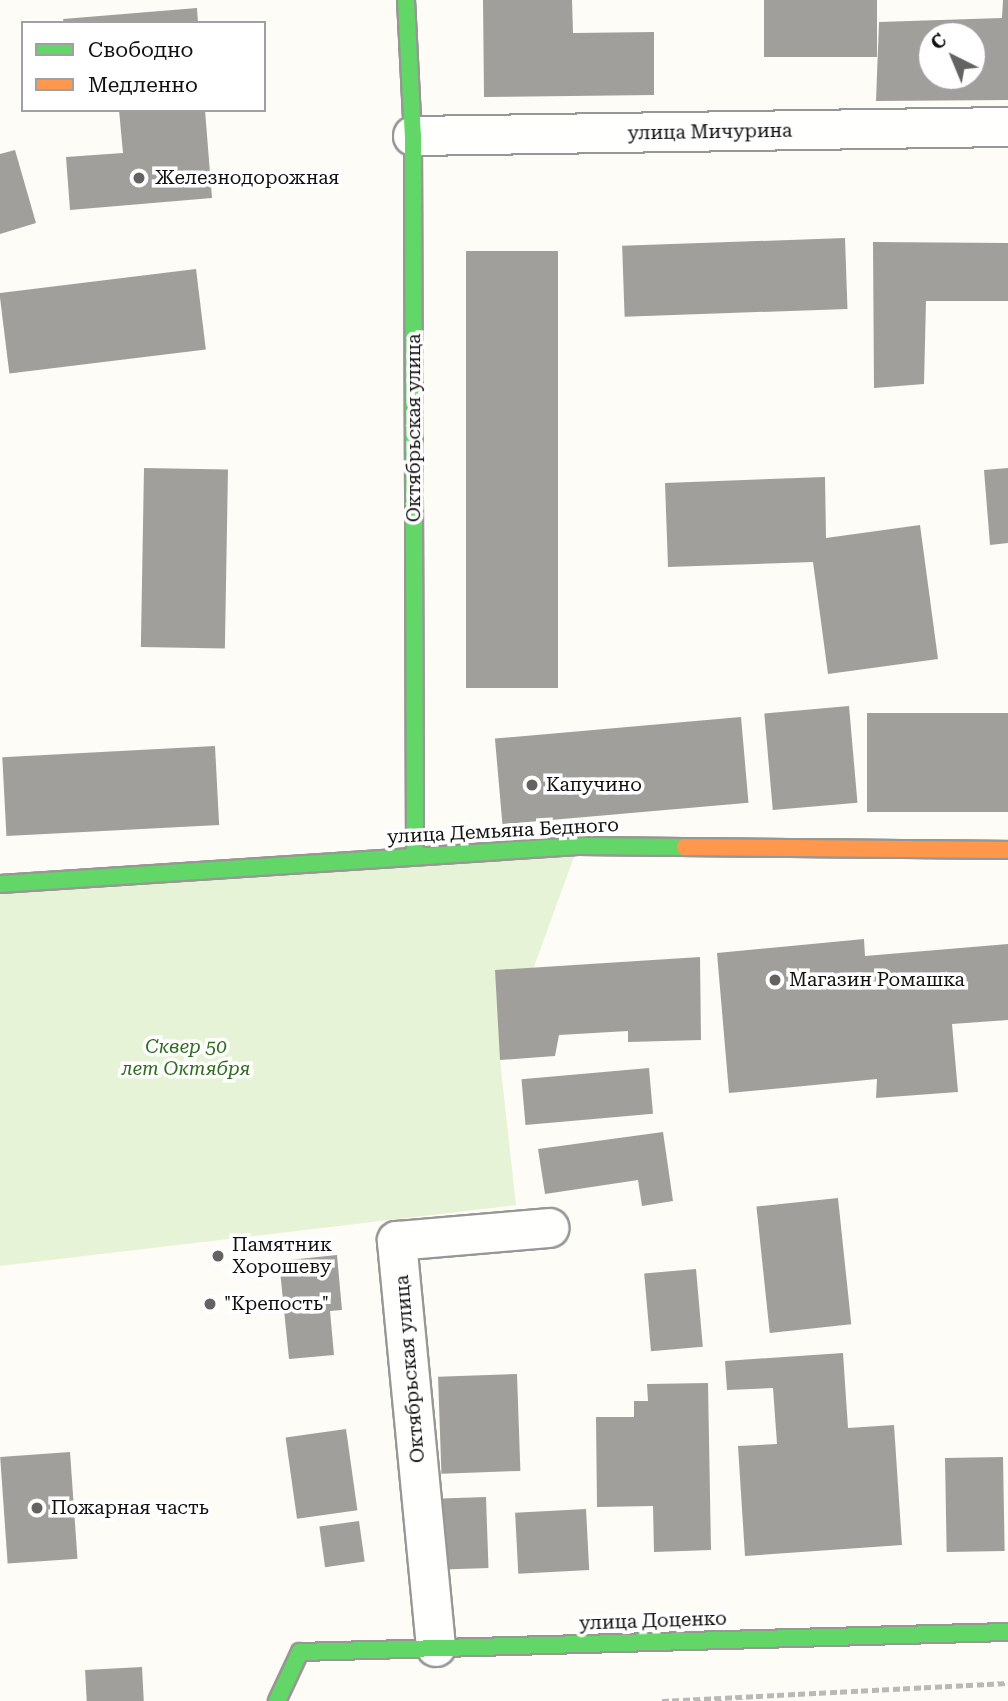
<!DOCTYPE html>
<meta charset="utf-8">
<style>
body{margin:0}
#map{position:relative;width:1008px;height:1701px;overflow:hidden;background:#fdfcf7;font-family:"Roboto Serif",serif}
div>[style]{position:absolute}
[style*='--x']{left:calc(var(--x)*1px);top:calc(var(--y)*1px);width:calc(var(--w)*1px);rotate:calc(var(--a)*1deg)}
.green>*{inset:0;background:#e7f3d7}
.building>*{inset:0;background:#a19f9c;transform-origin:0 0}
.path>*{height:4.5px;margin-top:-2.25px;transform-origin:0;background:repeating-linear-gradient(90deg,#b9b9b8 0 7px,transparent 0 10.5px)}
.roads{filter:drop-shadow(2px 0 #979795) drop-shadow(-2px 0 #979795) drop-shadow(0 2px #979795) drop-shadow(0 -2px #979795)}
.street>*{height:38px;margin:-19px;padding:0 19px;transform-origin:19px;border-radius:19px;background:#fffffe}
.fast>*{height:16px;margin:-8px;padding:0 8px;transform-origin:8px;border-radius:8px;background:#63d668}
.slow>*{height:16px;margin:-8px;padding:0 8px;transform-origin:8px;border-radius:8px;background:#ff974d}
.dots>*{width:19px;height:19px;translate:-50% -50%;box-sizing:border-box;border:4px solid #fff;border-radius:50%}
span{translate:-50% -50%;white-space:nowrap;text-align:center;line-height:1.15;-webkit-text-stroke:7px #fff;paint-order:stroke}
.street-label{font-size:19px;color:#111}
.poi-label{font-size:19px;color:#111}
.left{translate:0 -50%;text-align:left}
.park-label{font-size:19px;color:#2f6b1f;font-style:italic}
.legend{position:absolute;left:21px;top:21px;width:245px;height:91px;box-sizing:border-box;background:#fff;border:2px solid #a0a0a0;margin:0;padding:9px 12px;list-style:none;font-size:21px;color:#111}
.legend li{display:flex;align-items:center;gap:14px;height:35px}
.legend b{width:35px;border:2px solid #a0a0a0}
.north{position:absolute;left:917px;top:21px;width:70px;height:70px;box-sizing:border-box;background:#fff;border:2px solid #a0a0a0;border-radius:50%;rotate:317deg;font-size:19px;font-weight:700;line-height:28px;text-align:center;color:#111}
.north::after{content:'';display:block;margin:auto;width:24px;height:32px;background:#646362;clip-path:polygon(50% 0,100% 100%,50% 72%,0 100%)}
</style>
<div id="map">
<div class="green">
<i style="clip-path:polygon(578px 846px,500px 1060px,516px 1205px,0 1266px,0 884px)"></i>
</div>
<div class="building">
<i style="clip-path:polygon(483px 0,572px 0,573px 33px,654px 32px,654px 95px,484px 97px)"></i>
<i style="left:764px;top:0;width:113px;height:57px"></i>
<i style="clip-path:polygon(evenodd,1003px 0,1008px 0,1008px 100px,876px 101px,879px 22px,1002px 18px,1003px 0,931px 35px,973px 35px,973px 77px,931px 77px,931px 35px)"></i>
<i style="clip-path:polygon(197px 8px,198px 23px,64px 23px,63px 19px)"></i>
<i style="clip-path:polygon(119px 110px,205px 110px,212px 198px,70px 210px,66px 157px,123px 153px)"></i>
<i style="clip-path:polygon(15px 150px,36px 223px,0 234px,0 154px)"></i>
<i style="left:845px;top:238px;width:71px;height:223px;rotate:88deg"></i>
<i style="clip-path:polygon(873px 242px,1008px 243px,1008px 301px,926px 301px,924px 384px,874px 388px)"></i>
<i style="left:466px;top:251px;width:92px;height:437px"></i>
<i style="left:196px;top:269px;width:81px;height:198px;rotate:83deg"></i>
<i style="left:144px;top:468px;width:84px;height:179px;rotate:1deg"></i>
<i style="clip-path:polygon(1008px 468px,1008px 543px,990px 545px,984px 470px)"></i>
<i style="clip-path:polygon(825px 477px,826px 538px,920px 525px,938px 659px,828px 674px,813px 562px,668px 567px,665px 483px)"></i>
<i style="left:849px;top:706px;width:97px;height:85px;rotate:85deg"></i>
<i style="left:1008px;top:713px;width:99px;height:141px;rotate:90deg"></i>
<i style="left:741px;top:717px;width:86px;height:247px;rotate:85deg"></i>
<i style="left:215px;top:746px;width:79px;height:213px;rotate:87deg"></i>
<i style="clip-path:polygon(864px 939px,865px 956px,1008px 944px,1008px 1020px,952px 1024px,958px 1092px,876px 1098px,877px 1079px,729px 1093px,717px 953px)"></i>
<i style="clip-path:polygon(700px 957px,701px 1040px,628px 1042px,628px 1031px,559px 1035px,555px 1056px,500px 1060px,495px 970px)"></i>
<i style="left:649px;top:1068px;width:46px;height:128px;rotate:85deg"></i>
<i style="clip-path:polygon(663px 1132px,673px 1201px,642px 1206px,638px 1180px,545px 1194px,538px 1149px)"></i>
<i style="left:838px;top:1198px;width:127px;height:82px;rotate:84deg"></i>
<i style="clip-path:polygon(337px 1255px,342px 1310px,330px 1311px,334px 1355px,289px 1359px,279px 1261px)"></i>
<i style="left:696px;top:1269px;width:78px;height:52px;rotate:85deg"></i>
<i style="clip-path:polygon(843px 1353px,848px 1428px,894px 1425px,902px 1545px,745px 1556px,738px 1446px,777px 1444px,773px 1388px,727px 1390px,725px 1361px)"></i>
<i style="left:517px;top:1374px;width:97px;height:79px;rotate:88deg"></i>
<i style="clip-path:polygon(708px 1383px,711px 1550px,654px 1552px,653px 1506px,597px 1507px,596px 1417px,634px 1417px,634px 1401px,648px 1401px,647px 1384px)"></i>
<i style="left:346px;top:1429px;width:82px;height:61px;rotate:82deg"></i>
<i style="left:70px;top:1452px;width:107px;height:70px;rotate:86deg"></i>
<i style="left:1003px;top:1457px;width:94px;height:58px;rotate:89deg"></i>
<i style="left:486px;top:1497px;width:71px;height:45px;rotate:88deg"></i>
<i style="left:586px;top:1509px;width:61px;height:71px;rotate:87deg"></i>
<i style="left:359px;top:1521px;width:41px;height:40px;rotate:82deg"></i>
<i style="left:142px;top:1667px;width:34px;height:57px;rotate:87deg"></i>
</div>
<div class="path">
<i style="--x:662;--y:1701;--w:346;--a:-3"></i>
</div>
<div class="roads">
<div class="street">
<i style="--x:413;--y:136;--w:595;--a:-0.87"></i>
<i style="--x:436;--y:1647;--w:408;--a:-95.5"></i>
<i style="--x:397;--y:1241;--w:153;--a:-4.9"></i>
</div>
<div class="fast">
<i style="--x:406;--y:0;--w:136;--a:87.1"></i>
<i style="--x:413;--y:136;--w:719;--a:89.84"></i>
<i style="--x:0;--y:884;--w:579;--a:-3.76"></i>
<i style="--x:578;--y:846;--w:107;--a:0.5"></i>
<i style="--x:277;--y:1701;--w:54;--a:-64.9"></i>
<i style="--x:300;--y:1652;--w:708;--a:-1.62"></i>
</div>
<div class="slow">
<i style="--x:685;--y:847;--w:323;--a:0.5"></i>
</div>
</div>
<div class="dots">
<i style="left:139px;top:178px;background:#646362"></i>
<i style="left:532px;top:785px;background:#646362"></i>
<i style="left:775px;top:980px;background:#646362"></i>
<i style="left:218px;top:1256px;background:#646362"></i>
<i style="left:210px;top:1304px;background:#646362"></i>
<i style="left:37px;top:1508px;background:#646362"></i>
</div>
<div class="street-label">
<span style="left:710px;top:132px;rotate:-1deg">улица Мичурина</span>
<span style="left:414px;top:428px;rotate:-90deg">Октябрьская улица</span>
<span style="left:503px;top:831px;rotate:-3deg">улица Демьяна Бедного</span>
<span style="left:410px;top:1369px;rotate:-95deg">Октябрьская улица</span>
<span style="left:653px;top:1621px;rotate:-2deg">улица Доценко</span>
</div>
<div class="poi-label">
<span class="left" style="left:155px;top:178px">Железнодорожная</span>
<span class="left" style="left:546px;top:785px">Капучино</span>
<span class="left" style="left:789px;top:980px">Магазин Ромашка</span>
<span class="left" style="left:232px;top:1256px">Памятник<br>Хорошеву</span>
<span class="left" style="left:224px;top:1304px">"Крепость"</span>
<span class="left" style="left:51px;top:1508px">Пожарная часть</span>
</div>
<div class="park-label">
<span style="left:186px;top:1058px">Сквер 50<br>лет Октября</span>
</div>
<ul class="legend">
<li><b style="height:9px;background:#63d668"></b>Свободно</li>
<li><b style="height:9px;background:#ff974d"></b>Медленно</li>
</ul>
<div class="north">С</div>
</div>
